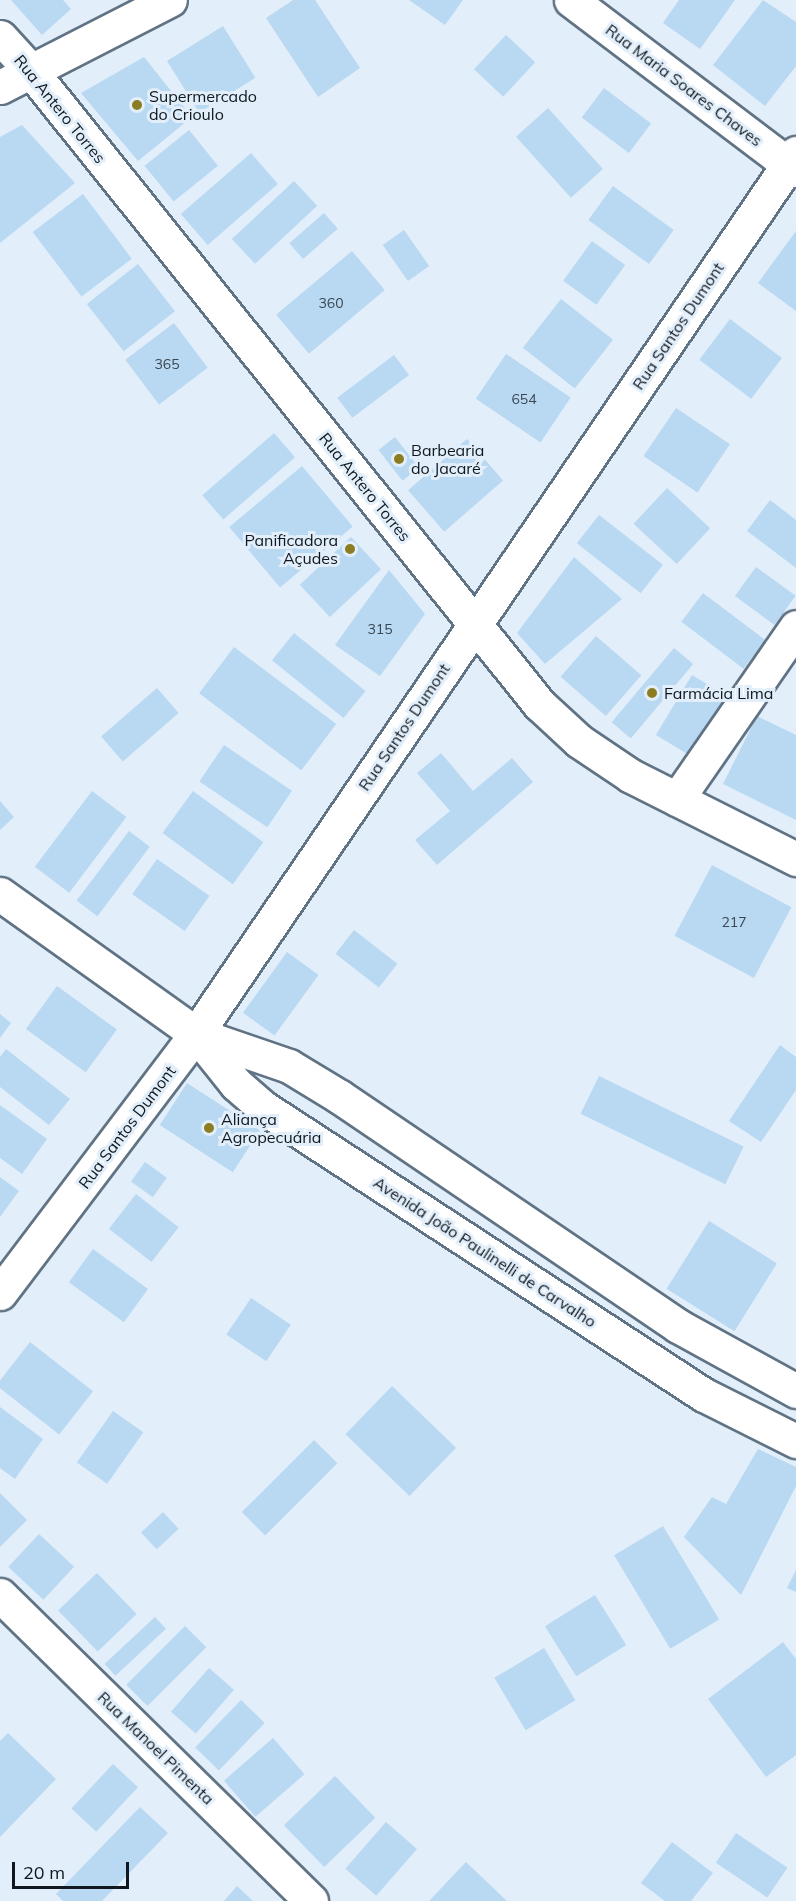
<!DOCTYPE html>
<meta charset="utf-8">
<style>
body{margin:0}
#map{position:relative;width:796px;height:1901px;overflow:hidden;background:#e2effb;font-family:Mulish,sans-serif}
div>[style]{position:absolute}
[style*='--x']{left:calc(var(--x)*1px);top:calc(var(--y)*1px);width:calc(var(--w)*1px);rotate:calc(var(--a)*1deg)}
.building>*{inset:0;background:#b9d8f2;transform-origin:0 0}
.roads{filter:drop-shadow(2px 0 #607384) drop-shadow(-2px 0 #607384) drop-shadow(0 2px #607384) drop-shadow(0 -2px #607384)}
.street>*{height:33px;margin:-16.5px;padding:0 16.5px;transform-origin:16.5px;border-radius:16.5px;background:#fff}
.secondary>*{height:33px;margin:-16.5px;padding:0 16.5px;transform-origin:16.5px;border-radius:16.5px;background:#fff}
.dots>*{width:16px;height:16px;translate:-50% -50%;box-sizing:border-box;border:3px solid #e2effb;border-radius:50%}
span{translate:-50% -50%;white-space:nowrap;text-align:center;line-height:1.15;-webkit-text-stroke:6px #e2effb;paint-order:stroke}
.number-label{font-size:14px;color:#3a4753}
.number-label span{-webkit-text-stroke-width:0}
.street-label{font-size:16px;color:#10171e}
.poi-label{font-size:16px;color:#10171e}
.left{translate:0 -50%;text-align:left}
.right{translate:-100% -50%;text-align:right}
.scale{position:absolute;left:12px;top:1862px;width:117px;height:27px;box-sizing:border-box;border:3px solid #10171e;border-top:0;padding-left:8px;font-size:18px;line-height:21px;white-space:nowrap;color:#10171e;-webkit-text-stroke:4px #e2effb;paint-order:stroke}
</style>
<div id="map">
<div class="building">
<i style="clip-path:polygon(11px 0,63px 0,71px 9px,42px 35px)"></i>
<i style="clip-path:polygon(293px 0,315px 0,360px 68px,318px 97px,266px 18px)"></i>
<i style="clip-path:polygon(409px 0,463px 0,445px 25px)"></i>
<i style="clip-path:polygon(679px 0,735px 0,700px 49px,663px 23px)"></i>
<i style="clip-path:polygon(763px 0,796px 22px,796px 66px,765px 106px,713px 65px)"></i>
<i style="left:223px;top:26px;width:61px;height:66px;rotate:58deg"></i>
<i style="left:506px;top:35px;width:40px;height:47px;rotate:43deg"></i>
<i style="clip-path:polygon(144px 57px,192px 117px,138px 161px,81px 93px)"></i>
<i style="left:604px;top:88px;width:59px;height:37px;rotate:37deg"></i>
<i style="left:548px;top:108px;width:82px;height:43px;rotate:48deg"></i>
<i style="clip-path:polygon(22px 125px,75px 183px,0 243px,0 137px)"></i>
<i style="left:189px;top:130px;width:46px;height:57px;rotate:51deg"></i>
<i style="left:251px;top:153px;width:41px;height:93px;rotate:49deg"></i>
<i style="left:294px;top:181px;width:34px;height:85px;rotate:47deg"></i>
<i style="left:613px;top:186px;width:75px;height:42px;rotate:36deg"></i>
<i style="left:83px;top:194px;width:81px;height:63px;rotate:53deg"></i>
<i style="left:324px;top:213px;width:21px;height:46px;rotate:49deg"></i>
<i style="left:404px;top:230px;width:44px;height:26px;rotate:55deg"></i>
<i style="clip-path:polygon(796px 231px,796px 311px,758px 283px)"></i>
<i style="left:592px;top:241px;width:41px;height:49px;rotate:36deg"></i>
<i style="left:352px;top:251px;width:51px;height:99px;rotate:50deg"></i>
<i style="left:138px;top:264px;width:60px;height:65px;rotate:52deg"></i>
<i style="left:561px;top:299px;width:66px;height:62px;rotate:38deg"></i>
<i style="left:730px;top:319px;width:65px;height:51px;rotate:37deg"></i>
<i style="left:174px;top:323px;width:56px;height:61px;rotate:53deg"></i>
<i style="left:506px;top:354px;width:78px;height:54px;rotate:34deg"></i>
<i style="left:394px;top:355px;width:25px;height:71px;rotate:53deg"></i>
<i style="left:676px;top:408px;width:65px;height:58px;rotate:34deg"></i>
<i style="left:274px;top:433px;width:32px;height:95px;rotate:49deg"></i>
<i style="left:395px;top:437px;width:39px;height:21px;rotate:52deg"></i>
<i style="left:467px;top:439px;width:55px;height:78px;rotate:49deg"></i>
<i style="left:302px;top:466px;width:79px;height:95px;rotate:50deg"></i>
<i style="left:667px;top:488px;width:59px;height:49px;rotate:43deg"></i>
<i style="clip-path:polygon(770px 500px,796px 520px,796px 568px,747px 531px)"></i>
<i style="left:599px;top:515px;width:81px;height:36px;rotate:38deg"></i>
<i style="left:351px;top:537px;width:44px;height:70px;rotate:47deg"></i>
<i style="clip-path:polygon(574px 557px,622px 599px,545px 664px,517px 633px)"></i>
<i style="left:756px;top:567px;width:49px;height:36px;rotate:36deg"></i>
<i style="clip-path:polygon(389px 570px,425px 614px,380px 676px,335px 645px)"></i>
<i style="left:703px;top:593px;width:78px;height:36px;rotate:37deg"></i>
<i style="left:294px;top:633px;width:92px;height:35px;rotate:39deg"></i>
<i style="left:596px;top:636px;width:60px;height:54px;rotate:41deg"></i>
<i style="left:234px;top:647px;width:128px;height:58px;rotate:37deg"></i>
<i style="left:674px;top:648px;width:25px;height:97px;rotate:40deg"></i>
<i style="left:692px;top:675px;width:42px;height:70px;rotate:31deg"></i>
<i style="left:157px;top:688px;width:33px;height:74px;rotate:49deg"></i>
<i style="clip-path:polygon(757px 716px,796px 735px,796px 820px,723px 784px)"></i>
<i style="left:224px;top:745px;width:82px;height:44px;rotate:34deg"></i>
<i style="clip-path:polygon(441px 753px,473px 791px,512px 758px,533px 782px,437px 865px,415px 840px,450px 811px,417px 773px)"></i>
<i style="left:92px;top:791px;width:43px;height:95px;rotate:37deg"></i>
<i style="left:193px;top:791px;width:87px;height:52px;rotate:36deg"></i>
<i style="clip-path:polygon(0 801px,14px 817px,0 830px)"></i>
<i style="left:129px;top:831px;width:26px;height:87px;rotate:37deg"></i>
<i style="left:157px;top:859px;width:64px;height:43px;rotate:35deg"></i>
<i style="left:712px;top:865px;width:90px;height:80px;rotate:28deg"></i>
<i style="left:354px;top:930px;width:55px;height:30px;rotate:38deg"></i>
<i style="left:287px;top:952px;width:39px;height:75px;rotate:36deg"></i>
<i style="left:57px;top:986px;width:74px;height:53px;rotate:36deg"></i>
<i style="clip-path:polygon(0 1014px,11px 1023px,0 1038px)"></i>
<i style="clip-path:polygon(780px 1045px,796px 1057px,796px 1090px,761px 1142px,729px 1121px)"></i>
<i style="clip-path:polygon(6px 1049px,70px 1099px,49px 1125px,0 1087px,0 1057px)"></i>
<i style="left:599px;top:1076px;width:161px;height:42px;rotate:26deg"></i>
<i style="left:187px;top:1083px;width:87px;height:50px;rotate:33deg"></i>
<i style="clip-path:polygon(0 1105px,47px 1139px,22px 1174px,0 1158px)"></i>
<i style="left:145px;top:1162px;width:27px;height:24px;rotate:36deg"></i>
<i style="clip-path:polygon(0 1177px,19px 1191px,0 1217px)"></i>
<i style="left:136px;top:1194px;width:54px;height:44px;rotate:38deg"></i>
<i style="left:709px;top:1221px;width:80px;height:80px;rotate:32deg"></i>
<i style="left:93px;top:1249px;width:68px;height:41px;rotate:36deg"></i>
<i style="left:251px;top:1298px;width:48px;height:44px;rotate:34deg"></i>
<i style="left:30px;top:1342px;width:80px;height:55px;rotate:38deg"></i>
<i style="left:392px;top:1386px;width:89px;height:67px;rotate:44deg"></i>
<i style="clip-path:polygon(0 1407px,43px 1439px,15px 1479px,0 1468px)"></i>
<i style="left:113px;top:1411px;width:37px;height:63px;rotate:35deg"></i>
<i style="left:314px;top:1440px;width:33px;height:102px;rotate:45deg"></i>
<i style="clip-path:polygon(758px 1449px,796px 1467px,796px 1486px,741px 1595px,684px 1537px,712px 1497px,726px 1504px)"></i>
<i style="clip-path:polygon(0 1493px,27px 1520px,0 1547px)"></i>
<i style="left:163px;top:1512px;width:23px;height:30px;rotate:47deg"></i>
<i style="left:663px;top:1526px;width:109px;height:57px;rotate:59deg"></i>
<i style="left:39px;top:1534px;width:48px;height:45px;rotate:43deg"></i>
<i style="clip-path:polygon(796px 1570px,796px 1592px,787px 1588px)"></i>
<i style="left:97px;top:1573px;width:57px;height:54px;rotate:46deg"></i>
<i style="left:595px;top:1595px;width:59px;height:59px;rotate:58deg"></i>
<i style="left:155px;top:1617px;width:16px;height:69px;rotate:47deg"></i>
<i style="left:185px;top:1626px;width:30px;height:83px;rotate:45deg"></i>
<i style="clip-path:polygon(783px 1642px,796px 1659px,796px 1755px,766px 1777px,708px 1699px)"></i>
<i style="left:544px;top:1648px;width:61px;height:58px;rotate:59deg"></i>
<i style="left:209px;top:1668px;width:33px;height:58px;rotate:41deg"></i>
<i style="left:241px;top:1700px;width:33px;height:66px;rotate:44deg"></i>
<i style="clip-path:polygon(8px 1733px,56px 1779px,0 1837px,0 1741px)"></i>
<i style="left:273px;top:1738px;width:48px;height:65px;rotate:49deg"></i>
<i style="left:113px;top:1764px;width:34px;height:61px;rotate:43deg"></i>
<i style="left:335px;top:1776px;width:58px;height:71px;rotate:46deg"></i>
<i style="clip-path:polygon(140px 1807px,168px 1833px,102px 1901px,63px 1901px,56px 1894px)"></i>
<i style="left:386px;top:1822px;width:41px;height:62px;rotate:41deg"></i>
<i style="left:736px;top:1833px;width:62px;height:36px;rotate:34deg"></i>
<i style="clip-path:polygon(672px 1842px,713px 1873px,691px 1901px,665px 1901px,641px 1883px)"></i>
<i style="clip-path:polygon(466px 1862px,507px 1901px,429px 1901px)"></i>
<i style="clip-path:polygon(237px 1886px,253px 1901px,224px 1901px)"></i>
</div>
<div class="roads">
<div class="street">
<i style="--x:571;--y:0;--w:282;--a:37.1"></i>
<i style="--x:0;--y:37;--w:46;--a:47.6"></i>
<i style="--x:31;--y:71;--w:156;--a:-27.1"></i>
<i style="--x:677;--y:799;--w:209;--a:-55.3"></i>
<i style="--x:0;--y:894;--w:241;--a:35.5"></i>
<i style="--x:0;--y:1595;--w:436;--a:44.5"></i>
</div>
<div class="secondary">
<i style="--x:0;--y:87;--w:35;--a:-27"></i>
<i style="--x:31;--y:71;--w:812;--a:51.25"></i>
<i style="--x:539;--y:704;--w:54;--a:42.8"></i>
<i style="--x:579;--y:741;--w:63;--a:33.9"></i>
<i style="--x:631;--y:776;--w:185;--a:26.7"></i>
<i style="--x:196;--y:1034;--w:64;--a:51.3"></i>
<i style="--x:236;--y:1084;--w:37;--a:41"></i>
<i style="--x:264;--y:1108;--w:525;--a:33.12"></i>
<i style="--x:704;--y:1395;--w:103;--a:26.6"></i>
<i style="--x:196;--y:1034;--w:98;--a:19"></i>
<i style="--x:289;--y:1066;--w:60;--a:31.3"></i>
<i style="--x:340;--y:1097;--w:408;--a:34.1"></i>
<i style="--x:678;--y:1326;--w:135;--a:28.8"></i>
<i style="--x:0;--y:1293;--w:325;--a:-52.9"></i>
<i style="--x:196;--y:1034;--w:1066;--a:-55.74"></i>
</div>
</div>
<div class="dots">
<i style="left:137px;top:105px;background:#8c7d23"></i>
<i style="left:399px;top:459px;background:#8c7d23"></i>
<i style="left:350px;top:549px;background:#8c7d23"></i>
<i style="left:652px;top:693px;background:#8c7d23"></i>
<i style="left:209px;top:1128px;background:#8c7d23"></i>
</div>
<div class="number-label">
<span style="left:331px;top:303px">360</span>
<span style="left:167px;top:364px">365</span>
<span style="left:524px;top:399px">654</span>
<span style="left:380px;top:629px">315</span>
<span style="left:734px;top:922px">217</span>
</div>
<div class="street-label">
<span style="left:684px;top:85px;rotate:37deg">Rua Maria Soares Chaves</span>
<span style="left:60px;top:109px;rotate:51deg">Rua Antero Torres</span>
<span style="left:678px;top:326px;rotate:-56deg">Rua Santos Dumont</span>
<span style="left:365px;top:487px;rotate:51deg">Rua Antero Torres</span>
<span style="left:404px;top:727px;rotate:-56deg">Rua Santos Dumont</span>
<span style="left:127px;top:1127px;rotate:-53deg">Rua Santos Dumont</span>
<span style="left:485px;top:1252px;rotate:33deg">Avenida João Paulinelli de Carvalho</span>
<span style="left:156px;top:1748px;rotate:44deg">Rua Manoel Pimenta</span>
</div>
<div class="poi-label">
<span class="left" style="left:149px;top:105px">Supermercado<br>do Crioulo</span>
<span class="left" style="left:411px;top:459px">Barbearia<br>do Jacaré</span>
<span class="right" style="left:338px;top:549px">Panificadora<br>Açudes</span>
<span class="left" style="left:664px;top:693px">Farmácia Lima</span>
<span class="left" style="left:221px;top:1128px">Aliança<br>Agropecuária</span>
</div>
<div class="scale">20 m</div>
</div>
